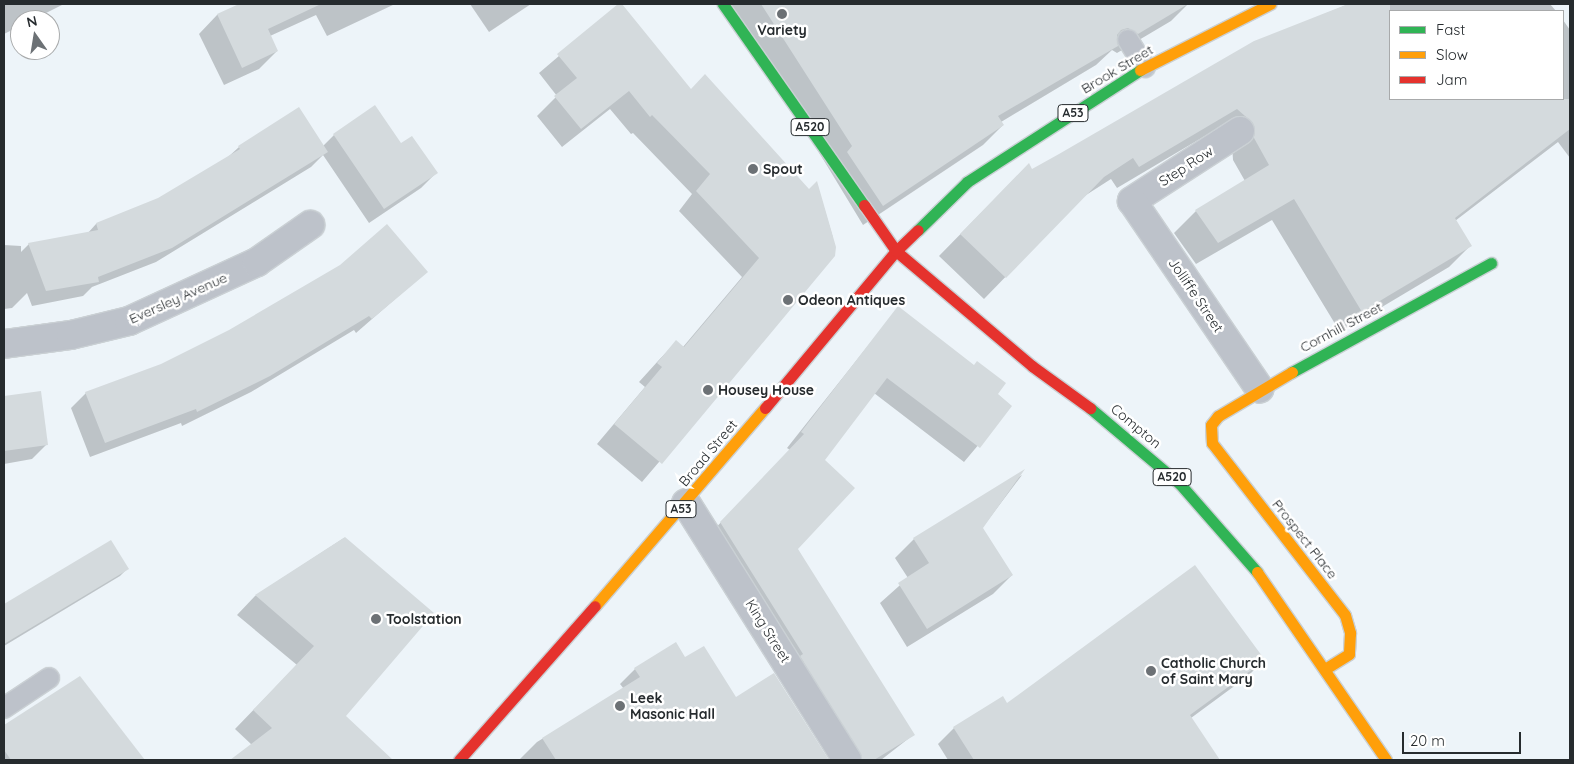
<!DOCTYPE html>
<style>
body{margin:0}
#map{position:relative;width:1574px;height:764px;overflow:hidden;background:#edf4f9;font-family:Quicksand,sans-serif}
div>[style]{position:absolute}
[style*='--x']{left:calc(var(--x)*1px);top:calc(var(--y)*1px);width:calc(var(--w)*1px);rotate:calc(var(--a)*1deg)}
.shadow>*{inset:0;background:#0003}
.building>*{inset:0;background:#d4dadd}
.roads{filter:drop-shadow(1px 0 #cad0d4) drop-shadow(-1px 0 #cad0d4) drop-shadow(0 1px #cad0d4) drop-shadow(0 -1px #cad0d4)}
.lane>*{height:20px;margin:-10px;padding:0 10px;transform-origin:10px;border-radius:10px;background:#bdc2ca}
.street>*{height:28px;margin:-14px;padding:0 14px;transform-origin:14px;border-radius:14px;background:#bdc2ca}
.fast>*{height:11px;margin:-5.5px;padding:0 5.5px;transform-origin:5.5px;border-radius:5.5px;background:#30b455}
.slow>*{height:11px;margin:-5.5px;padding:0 5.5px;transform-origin:5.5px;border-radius:5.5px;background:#ff9f0a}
.jam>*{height:11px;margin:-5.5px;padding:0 5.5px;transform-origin:5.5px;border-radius:5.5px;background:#e5322d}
.dots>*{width:14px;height:14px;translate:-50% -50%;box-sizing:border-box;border:2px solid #fff;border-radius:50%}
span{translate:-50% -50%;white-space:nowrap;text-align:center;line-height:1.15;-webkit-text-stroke:5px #fff;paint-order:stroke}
.shield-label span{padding:1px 4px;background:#fff;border:1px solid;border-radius:4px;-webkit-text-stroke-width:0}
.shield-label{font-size:12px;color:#262b2e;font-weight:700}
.poi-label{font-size:14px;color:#262b2e;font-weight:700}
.left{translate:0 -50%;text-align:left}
.street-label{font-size:14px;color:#262b2e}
.frame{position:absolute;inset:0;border:5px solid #262b2e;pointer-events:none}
.legend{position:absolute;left:1389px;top:10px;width:175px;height:90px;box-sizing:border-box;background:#fff;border:1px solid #a8aaab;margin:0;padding:6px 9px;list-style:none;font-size:15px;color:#262b2e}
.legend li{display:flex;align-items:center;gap:10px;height:25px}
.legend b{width:25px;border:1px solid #a8aaab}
.north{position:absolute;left:10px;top:10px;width:50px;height:50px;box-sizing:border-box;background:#fff;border:1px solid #a8aaab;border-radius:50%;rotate:347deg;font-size:14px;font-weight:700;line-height:20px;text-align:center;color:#262b2e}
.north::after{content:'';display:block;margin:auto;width:18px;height:22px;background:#6c7175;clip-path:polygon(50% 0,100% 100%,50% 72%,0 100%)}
.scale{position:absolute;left:1402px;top:732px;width:119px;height:22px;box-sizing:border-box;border:2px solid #262b2e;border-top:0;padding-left:6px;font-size:15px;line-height:18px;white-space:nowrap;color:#262b2e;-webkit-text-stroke:4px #fff;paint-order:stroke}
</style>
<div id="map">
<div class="shadow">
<i style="clip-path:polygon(4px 4px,64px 4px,32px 20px,20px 20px,20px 26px,4px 34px)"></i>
<i style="clip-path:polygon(242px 4px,395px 4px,327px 36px,316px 15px,270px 36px,277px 51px,259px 69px,224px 85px,199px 34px,217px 15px)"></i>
<i style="clip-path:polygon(470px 4px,531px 4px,489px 32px)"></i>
<i style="clip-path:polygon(620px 4px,691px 91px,809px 191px,817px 184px,833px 238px,834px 256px,642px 482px,597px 444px,645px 387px,639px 382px,658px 361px,676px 342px,683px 347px,742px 277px,679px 211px,692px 194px,633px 133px,631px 134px,610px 109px,562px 147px,537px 116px,557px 96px,539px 73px)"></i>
<i style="clip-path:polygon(729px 4px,833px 5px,1188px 4px,1171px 21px,1117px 53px,1112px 50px,1096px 65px,1001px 122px,1003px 125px,983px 145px,863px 225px)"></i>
<i style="clip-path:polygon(1349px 4px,1550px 4px,1556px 11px,1390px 11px,1390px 99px,1563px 99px,1563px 20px,1570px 30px,1570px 158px,1558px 142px,1455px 221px,1470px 246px,1449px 267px,1340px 332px,1272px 220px,1196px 264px,1174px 233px,1196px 211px,1245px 181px,1233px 160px,1232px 144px,1215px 130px,1117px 188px,1111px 179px,1083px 197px,984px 299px,939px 256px,1028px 165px,1032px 171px,1256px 42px)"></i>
<i style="clip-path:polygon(334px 135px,401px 145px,436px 173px,421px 188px,369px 223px,323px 155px,311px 167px,156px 262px,92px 287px,83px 296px,32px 306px,27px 293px,12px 308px,4px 309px,4px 245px,21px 246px,21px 252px,29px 244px,87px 234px,96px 224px,159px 199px,227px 158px,239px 147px,323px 146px)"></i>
<i style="clip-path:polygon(426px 272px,356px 333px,354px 330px,251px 392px,182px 426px,181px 423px,90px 457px,71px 408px,86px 393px)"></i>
<i style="clip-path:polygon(898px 308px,1011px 406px,964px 462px,874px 393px,823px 460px,796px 549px,913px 735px,881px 760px,842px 760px,706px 538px,790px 450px,787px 448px)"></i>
<i style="clip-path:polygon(40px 392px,47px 444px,32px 459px,4px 464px,4px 397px)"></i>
<i style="clip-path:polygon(1022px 475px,982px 528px,1012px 575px,993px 594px,907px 647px,880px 603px,908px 578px,895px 558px,914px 539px)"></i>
<i style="clip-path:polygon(344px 538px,344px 716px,377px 746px,364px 760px,232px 760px,252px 745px,235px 729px,297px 665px,237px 615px,255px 596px)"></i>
<i style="clip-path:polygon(111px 542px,127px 569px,120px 576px,4px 646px,4px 606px)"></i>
<i style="clip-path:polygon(685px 659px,735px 699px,774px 675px,827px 760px,679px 760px,662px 734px,620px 760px,519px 760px,537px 742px,624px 689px,620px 684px,635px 669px)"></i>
<i style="clip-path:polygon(1264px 660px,1248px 676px,1191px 718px,1218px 760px,948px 760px,938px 744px,954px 728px,1007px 705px)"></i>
<i style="clip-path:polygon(80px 678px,143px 760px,4px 760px,4px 726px)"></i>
</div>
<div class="building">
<i style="clip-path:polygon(239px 4px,321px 4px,268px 29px,278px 51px,242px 68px,217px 14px)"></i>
<i style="clip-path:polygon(618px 4px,622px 4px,691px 89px,705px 74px,809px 189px,817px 181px,836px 247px,835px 256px,662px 464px,614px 424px,662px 367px,657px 363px,676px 340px,684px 347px,759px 258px,696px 191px,710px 174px,652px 115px,650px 117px,629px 91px,581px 129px,554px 96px,577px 78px,557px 54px)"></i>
<i style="clip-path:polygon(761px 4px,1188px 4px,1138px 34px,1128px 28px,1121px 30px,1117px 35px,1118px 46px,998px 116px,1004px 125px,883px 206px,847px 152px,852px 146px)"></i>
<i style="clip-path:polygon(1348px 4px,1390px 4px,1390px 99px,1570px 99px,1570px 129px,1455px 218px,1472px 246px,1388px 296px,1362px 312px,1294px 199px,1218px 243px,1195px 210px,1269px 165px,1254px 138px,1253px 123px,1237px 109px,1139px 167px,1133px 158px,1104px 177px,1006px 278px,960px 234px,1029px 163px,1032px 169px,1059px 154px,1254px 41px)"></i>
<i style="clip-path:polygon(375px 105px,401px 143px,412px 136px,438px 173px,384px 209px,333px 134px)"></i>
<i style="clip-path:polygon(299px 107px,328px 152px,172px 248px,98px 277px,99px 282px,46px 291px,28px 243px,98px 230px,96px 223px,158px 198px,240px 149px,238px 146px)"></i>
<i style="clip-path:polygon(387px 224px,428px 272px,372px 319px,369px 316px,270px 376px,197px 412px,196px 409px,105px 443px,85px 392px,161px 364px,229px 330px,340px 265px)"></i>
<i style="clip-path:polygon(898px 306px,974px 365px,977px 361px,1006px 383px,998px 394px,1012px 406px,980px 448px,887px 378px,825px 460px,855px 488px,798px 549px,915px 735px,874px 760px,862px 760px,800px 656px,803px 654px,720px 522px,804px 434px,801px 432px)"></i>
<i style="clip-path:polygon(41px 391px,48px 445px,4px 451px,4px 396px)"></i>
<i style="clip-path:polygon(1025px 469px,983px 528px,1013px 575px,927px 629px,898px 583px,929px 563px,913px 538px)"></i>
<i style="clip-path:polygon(345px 537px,434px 613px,346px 716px,393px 760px,230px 760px,272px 728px,253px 710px,314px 646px,255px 595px)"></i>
<i style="clip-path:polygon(111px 540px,129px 569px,4px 644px,4px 604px)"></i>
<i style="clip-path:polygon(1195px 565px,1265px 660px,1190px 715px,1220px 760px,974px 760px,953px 727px,1003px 696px,1007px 703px)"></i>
<i style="clip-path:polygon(676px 642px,685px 657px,704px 646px,736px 697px,774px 673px,829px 760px,556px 760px,542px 738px,640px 677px,634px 668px)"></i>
<i style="clip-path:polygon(80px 676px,145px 760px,11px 760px,4px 750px,4px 725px)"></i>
</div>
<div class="roads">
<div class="lane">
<i style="--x:1128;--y:40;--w:32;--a:58"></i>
<i style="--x:4;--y:708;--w:54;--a:-33.7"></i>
</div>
<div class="street">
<i style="--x:1240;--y:131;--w:129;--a:147.1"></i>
<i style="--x:1132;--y:201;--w:227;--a:55.8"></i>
<i style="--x:4;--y:344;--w:68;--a:-7.7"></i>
<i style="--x:71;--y:335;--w:60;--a:-13.6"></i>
<i style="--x:129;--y:321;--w:141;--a:-24.7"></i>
<i style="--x:257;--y:262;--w:65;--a:-34.9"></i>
<i style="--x:686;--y:503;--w:303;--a:57.9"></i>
</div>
<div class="fast">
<i style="--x:723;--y:4;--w:246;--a:55"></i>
<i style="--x:918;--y:230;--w:69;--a:-44.4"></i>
<i style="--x:967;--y:182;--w:206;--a:-32.9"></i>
<i style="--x:1292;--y:372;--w:227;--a:-28.7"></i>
<i style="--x:1090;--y:408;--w:118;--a:40.2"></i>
<i style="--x:1180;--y:484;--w:117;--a:48.8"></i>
</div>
<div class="slow">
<i style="--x:1140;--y:70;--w:146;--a:-26.9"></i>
<i style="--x:1292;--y:372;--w:86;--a:149.3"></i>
<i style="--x:1218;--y:416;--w:11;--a:128"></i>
<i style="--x:1211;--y:425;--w:18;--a:87"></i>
<i style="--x:1212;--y:443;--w:217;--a:52.3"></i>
<i style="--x:1345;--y:615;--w:19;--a:74"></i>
<i style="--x:1350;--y:633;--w:21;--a:93"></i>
<i style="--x:1349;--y:654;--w:26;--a:148"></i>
<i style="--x:1257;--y:572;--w:228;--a:55.5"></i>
<i style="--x:595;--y:606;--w:261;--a:-49.4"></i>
</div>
<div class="jam">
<i style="--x:864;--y:205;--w:56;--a:55.2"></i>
<i style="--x:896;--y:251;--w:178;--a:40.2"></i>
<i style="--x:1032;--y:366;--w:72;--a:35.9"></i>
<i style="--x:765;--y:408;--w:204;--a:-50.2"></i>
<i style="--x:896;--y:251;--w:30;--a:-44"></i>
<i style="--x:459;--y:760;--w:205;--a:-48.6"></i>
</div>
</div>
<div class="dots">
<i style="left:782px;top:14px;background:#6c7175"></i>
<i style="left:753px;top:169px;background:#6c7175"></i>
<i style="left:788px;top:300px;background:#6c7175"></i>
<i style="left:708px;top:390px;background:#6c7175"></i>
<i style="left:376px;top:619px;background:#6c7175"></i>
<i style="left:1151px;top:671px;background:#6c7175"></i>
<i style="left:620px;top:706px;background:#6c7175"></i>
</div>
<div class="shield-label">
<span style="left:1073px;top:113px">A53</span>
<span style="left:810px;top:127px">A520</span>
<span style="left:1172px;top:477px">A520</span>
<span style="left:681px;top:509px">A53</span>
</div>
<div class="poi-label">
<span style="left:782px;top:30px">Variety</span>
<span class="left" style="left:763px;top:169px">Spout</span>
<span class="left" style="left:798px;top:300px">Odeon Antiques</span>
<span class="left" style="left:718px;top:390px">Housey House</span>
<span class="left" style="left:386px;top:619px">Toolstation</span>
<span class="left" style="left:1161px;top:671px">Catholic Church<br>of Saint Mary</span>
<span class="left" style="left:630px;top:706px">Leek<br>Masonic Hall</span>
</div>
<div class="street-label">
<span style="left:1117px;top:69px;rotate:-31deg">Brook Street</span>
<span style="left:1186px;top:166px;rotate:-33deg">Step Row</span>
<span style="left:1196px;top:295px;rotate:56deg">Jolliffe Street</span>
<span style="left:178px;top:298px;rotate:-24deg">Eversley Avenue</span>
<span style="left:1341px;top:327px;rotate:-28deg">Cornhill Street</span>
<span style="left:1136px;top:426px;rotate:40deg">Compton</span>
<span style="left:708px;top:453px;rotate:-50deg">Broad Street</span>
<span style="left:1305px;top:539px;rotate:52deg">Prospect Place</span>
<span style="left:768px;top:631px;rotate:58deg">King Street</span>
</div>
<div class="frame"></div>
<ul class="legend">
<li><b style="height:6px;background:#30b455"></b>Fast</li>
<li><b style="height:6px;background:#ff9f0a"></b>Slow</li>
<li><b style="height:6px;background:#e5322d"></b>Jam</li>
</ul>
<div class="north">N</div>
<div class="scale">20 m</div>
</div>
